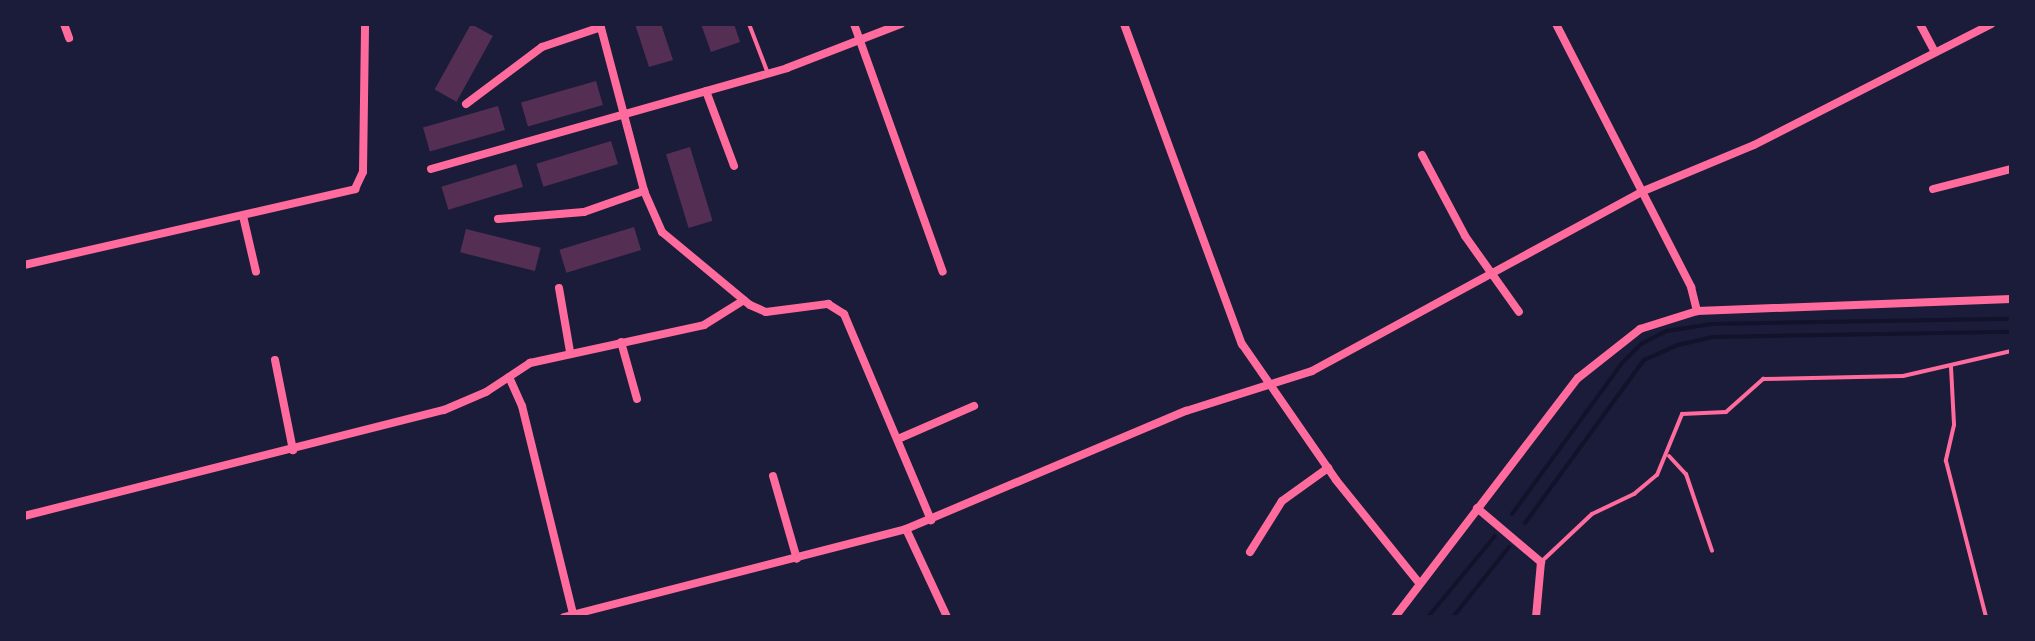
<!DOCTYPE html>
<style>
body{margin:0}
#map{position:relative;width:2035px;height:641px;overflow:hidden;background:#1b1b3a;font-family:Raleway,sans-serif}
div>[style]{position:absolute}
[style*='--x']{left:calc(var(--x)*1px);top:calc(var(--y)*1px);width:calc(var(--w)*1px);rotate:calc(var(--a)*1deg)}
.stream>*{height:4px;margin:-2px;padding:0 2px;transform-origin:2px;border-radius:2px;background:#12122b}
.building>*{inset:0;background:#542f53;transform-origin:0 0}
.service>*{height:4px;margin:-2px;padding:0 2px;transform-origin:2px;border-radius:2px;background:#ff6b9d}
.minor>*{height:8px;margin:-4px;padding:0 4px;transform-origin:4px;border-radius:4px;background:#ff6b9d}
span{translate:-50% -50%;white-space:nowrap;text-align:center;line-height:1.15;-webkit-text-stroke:8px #1b1b3a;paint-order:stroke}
.frame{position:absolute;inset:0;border:26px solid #1b1b3a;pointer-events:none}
</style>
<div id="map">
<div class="stream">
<i style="--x:1512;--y:514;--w:187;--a:-53.9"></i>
<i style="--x:1622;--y:363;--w:27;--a:-45"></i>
<i style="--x:1641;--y:344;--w:29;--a:-27"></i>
<i style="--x:1667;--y:331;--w:45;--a:-9"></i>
<i style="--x:1711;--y:324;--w:300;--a:-1"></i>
<i style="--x:1525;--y:523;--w:202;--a:-53.9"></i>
<i style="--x:1644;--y:360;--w:37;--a:-24"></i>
<i style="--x:1678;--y:345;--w:36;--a:-13"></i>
<i style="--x:1713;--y:337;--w:298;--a:-1"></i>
<i style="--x:1428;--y:617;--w:105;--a:-50.4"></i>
<i style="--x:1453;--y:617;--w:90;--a:-51.3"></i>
</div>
<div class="building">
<i style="left:471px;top:24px;width:25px;height:75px;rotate:29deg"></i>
<i style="clip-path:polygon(635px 24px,661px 24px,673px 60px,649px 67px)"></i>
<i style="clip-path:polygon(701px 24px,734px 24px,740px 42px,711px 52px)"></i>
<i style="left:596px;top:81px;width:25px;height:78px;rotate:74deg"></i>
<i style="left:498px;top:106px;width:25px;height:78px;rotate:74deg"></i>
<i style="left:611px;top:141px;width:24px;height:78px;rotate:73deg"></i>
<i style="left:690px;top:147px;width:77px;height:25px;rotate:73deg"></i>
<i style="left:516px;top:164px;width:24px;height:78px;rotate:73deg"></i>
<i style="left:634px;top:227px;width:24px;height:78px;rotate:73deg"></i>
<i style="left:466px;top:229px;width:77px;height:24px;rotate:14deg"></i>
</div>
<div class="service">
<i style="--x:749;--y:24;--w:50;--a:69"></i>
<i style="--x:1951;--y:367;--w:58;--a:87"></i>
<i style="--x:1954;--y:425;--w:37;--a:103"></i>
<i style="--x:1946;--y:461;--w:161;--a:75.6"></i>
<i style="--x:1669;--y:456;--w:25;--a:47"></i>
<i style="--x:1686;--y:474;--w:81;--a:71.3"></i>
<i style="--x:1541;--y:562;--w:70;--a:-43.3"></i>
<i style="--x:1592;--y:514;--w:47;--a:-25.5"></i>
<i style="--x:1634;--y:494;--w:30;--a:-40"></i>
<i style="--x:1657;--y:475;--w:66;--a:-67.7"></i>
<i style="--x:1682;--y:414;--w:44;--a:-2.6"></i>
<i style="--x:1726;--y:412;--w:50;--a:-41.7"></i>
<i style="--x:1763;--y:379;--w:140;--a:-1.2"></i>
<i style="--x:1903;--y:376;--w:111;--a:-13"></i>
</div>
<div class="minor">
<i style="--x:64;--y:24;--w:15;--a:70"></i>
<i style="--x:600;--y:24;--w:173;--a:75.2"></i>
<i style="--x:644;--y:191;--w:45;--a:66.3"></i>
<i style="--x:662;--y:232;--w:114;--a:39.7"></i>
<i style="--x:750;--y:305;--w:17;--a:24"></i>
<i style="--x:766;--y:312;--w:63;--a:-7.4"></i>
<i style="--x:828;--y:304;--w:19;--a:32"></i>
<i style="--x:844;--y:314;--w:224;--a:67.1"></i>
<i style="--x:854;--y:24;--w:263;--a:70.3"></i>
<i style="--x:1124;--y:24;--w:341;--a:69.8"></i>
<i style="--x:1242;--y:344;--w:165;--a:55.3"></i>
<i style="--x:1336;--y:480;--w:132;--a:51.1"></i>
<i style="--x:1556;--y:24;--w:296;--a:62.8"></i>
<i style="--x:1691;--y:287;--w:25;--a:76"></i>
<i style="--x:1920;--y:24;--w:32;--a:62"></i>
<i style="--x:706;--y:91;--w:80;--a:69.5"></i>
<i style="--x:466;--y:104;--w:95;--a:-36.9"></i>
<i style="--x:542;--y:47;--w:62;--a:-18.7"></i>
<i style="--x:1422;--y:155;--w:92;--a:62"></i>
<i style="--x:1465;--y:236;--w:93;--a:54.6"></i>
<i style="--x:431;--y:169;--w:370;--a:-15.8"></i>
<i style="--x:787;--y:68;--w:122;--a:-21.1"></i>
<i style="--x:1933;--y:189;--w:81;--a:-14.4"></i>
<i style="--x:243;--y:216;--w:57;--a:76.9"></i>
<i style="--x:498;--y:219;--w:86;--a:-4.7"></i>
<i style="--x:584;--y:212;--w:64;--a:-19.3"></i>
<i style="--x:24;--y:265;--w:340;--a:-12.9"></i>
<i style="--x:355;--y:189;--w:19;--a:-65"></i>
<i style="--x:363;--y:172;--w:148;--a:-89.2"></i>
<i style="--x:559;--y:288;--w:65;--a:80.2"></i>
<i style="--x:621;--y:342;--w:59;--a:74.3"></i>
<i style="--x:275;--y:360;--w:92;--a:78.7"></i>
<i style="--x:509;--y:377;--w:32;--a:66"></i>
<i style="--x:522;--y:406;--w:217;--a:76.2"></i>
<i style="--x:898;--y:439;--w:83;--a:-23.5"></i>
<i style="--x:773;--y:476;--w:86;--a:73.9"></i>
<i style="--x:1477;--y:508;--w:84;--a:40.2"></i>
<i style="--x:1541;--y:562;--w:55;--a:95.2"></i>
<i style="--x:24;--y:516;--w:433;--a:-14.2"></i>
<i style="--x:444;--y:410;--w:46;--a:-23.2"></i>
<i style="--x:486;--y:392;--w:53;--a:-33.4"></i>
<i style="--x:530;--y:363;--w:178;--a:-12.3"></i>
<i style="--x:704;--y:325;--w:47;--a:-32"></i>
<i style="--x:906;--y:529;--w:97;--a:65"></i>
<i style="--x:1250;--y:552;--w:60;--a:-57.9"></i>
<i style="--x:1282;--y:501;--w:57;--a:-35.7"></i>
<i style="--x:564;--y:617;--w:353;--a:-14.4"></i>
<i style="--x:906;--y:529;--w:304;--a:-22.9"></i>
<i style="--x:1186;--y:411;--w:132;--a:-17.6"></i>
<i style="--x:1312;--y:371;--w:375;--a:-28.5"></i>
<i style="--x:1641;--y:192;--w:122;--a:-22.6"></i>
<i style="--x:1754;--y:145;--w:266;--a:-27"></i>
<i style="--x:1395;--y:617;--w:301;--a:-52.6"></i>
<i style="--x:1578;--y:378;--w:79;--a:-38.3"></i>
<i style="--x:1640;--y:329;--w:60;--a:-17.5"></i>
<i style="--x:1697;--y:311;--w:314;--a:-2.2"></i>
</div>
<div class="frame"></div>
</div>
